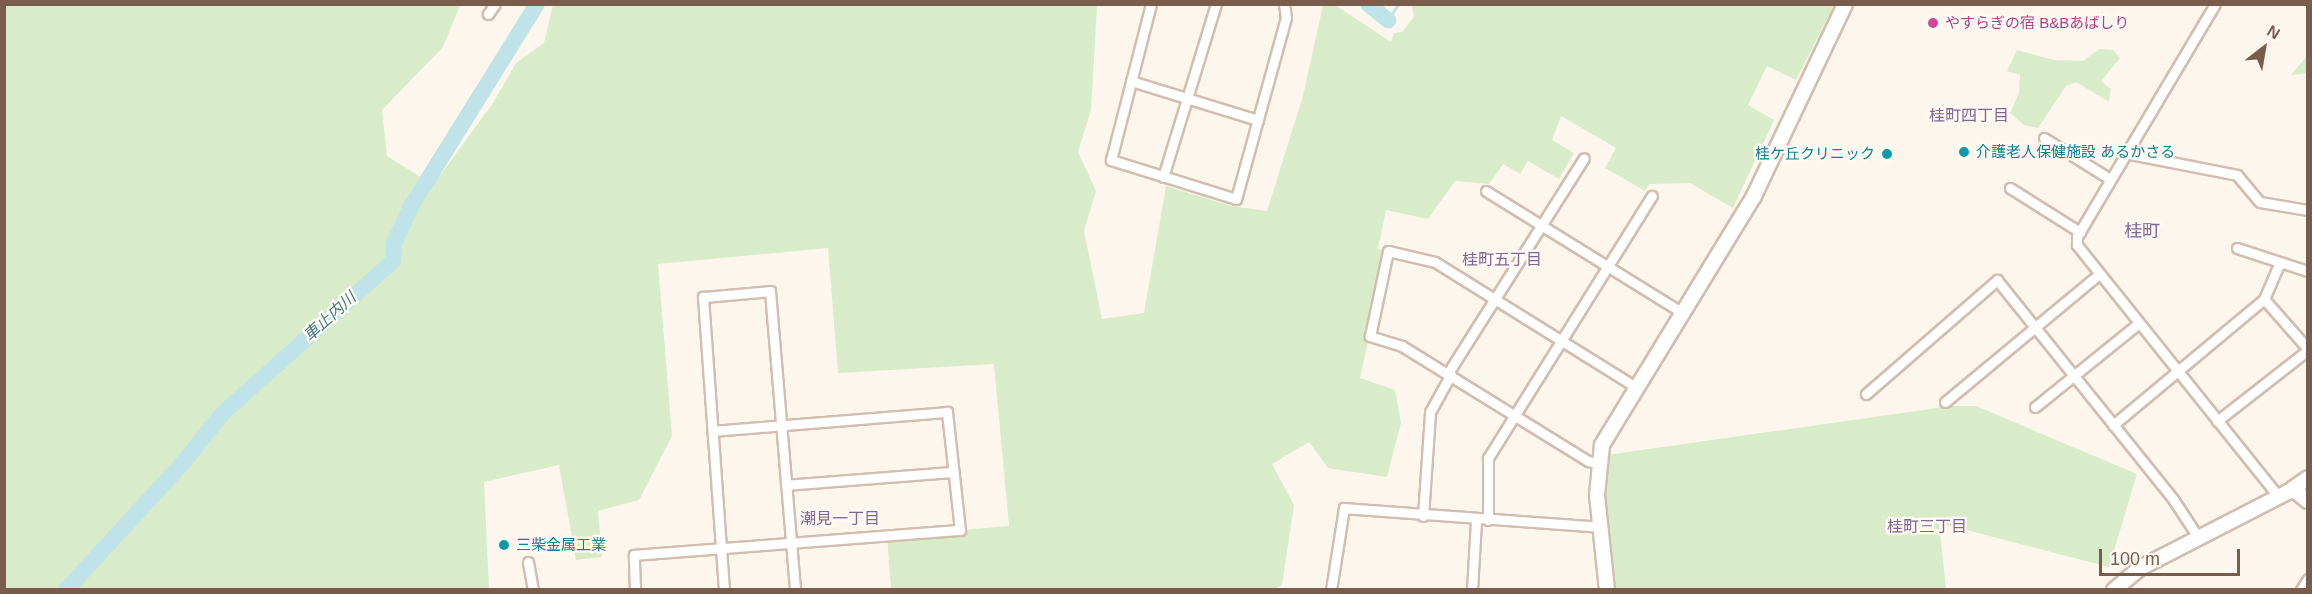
<!DOCTYPE html>
<meta charset="utf-8">
<style>
body{margin:0}
#map{position:relative;width:2312px;height:594px;overflow:hidden;background:#fdf6ec;font-family:Helvetica,"Noto Sans JP",sans-serif}
div>[style]{position:absolute}
[style*='--x']{left:calc(var(--x)*1px);top:calc(var(--y)*1px);width:calc(var(--w)*1px);rotate:calc(var(--a)*1deg)}
.green>*{inset:0;background:#d8ecc9}
.stream>*{height:3px;margin:-1.5px;padding:0 1.5px;transform-origin:1.5px;border-radius:1.5px;background:#bfe3e8}
.river>*{height:16px;margin:-8px;padding:0 8px;transform-origin:8px;border-radius:8px;background:#bfe3e8}
.roads{filter:drop-shadow(2px 0 #d1beb0) drop-shadow(-2px 0 #d1beb0) drop-shadow(0 2px #d1beb0) drop-shadow(0 -2px #d1beb0)}
.street>*{height:9px;margin:-4.5px;padding:0 4.5px;transform-origin:4.5px;border-radius:4.5px;background:#fff}
.secondary>*{height:14px;margin:-7px;padding:0 7px;transform-origin:7px;border-radius:7px;background:#fff}
.dots>*{width:16px;height:16px;translate:-50% -50%;box-sizing:border-box;border:3px solid #fffaf3;border-radius:50%}
span{translate:-50% -50%;white-space:nowrap;text-align:center;line-height:1.15;-webkit-text-stroke:4.5px #fffaf3;paint-order:stroke}
.hotel-label{font-size:15px;color:#b23c85}
.left{translate:0 -50%;text-align:left}
.culture-label{font-size:15px;color:#0d838f}
.right{translate:-100% -50%;text-align:right}
.neighbourhood-label{font-size:16px;color:#846695}
.water-label{font-size:16px;color:#437c86;font-style:italic}
.quarter-label{font-size:18px;color:#846695}
.frame{position:absolute;inset:0;border:6px solid #7a5c4d;pointer-events:none}
.north{position:absolute;left:2234px;top:18px;width:60px;height:60px;-webkit-text-stroke:4px #fffaf3;paint-order:stroke;rotate:31deg;font-size:16px;font-weight:700;line-height:24px;text-align:center;color:#7a5c4d}
.north::after{content:'';display:block;margin:auto;width:21px;height:27px;background:#7a5c4d;clip-path:polygon(50% 0,100% 100%,50% 72%,0 100%)}
.scale{position:absolute;left:2099px;top:549px;width:141px;height:27px;box-sizing:border-box;border:3px solid #7a5c4d;border-top:0;padding-left:8px;font-size:18px;line-height:21px;white-space:nowrap;color:#7a5c4d;-webkit-text-stroke:4px #fffaf3;paint-order:stroke}
</style>
<div id="map">
<div class="green">
<i style="clip-path:polygon(4px 5px,460px 5px,443px 47px,382px 110px,387px 156px,433px 185px,493px 103px,516px 63px,544px 43px,553px 5px,1097px 5px,1091px 110px,1078px 152px,1096px 191px,1084px 231px,1102px 319px,1144px 313px,1166px 186px,1231px 206px,1267px 211px,1303px 96px,1323px 5px,1335px 5px,1391px 42px,1394px 33px,1402px 32px,1414px 17px,1412px 5px,1834px 5px,1796px 80px,1767px 66px,1748px 105px,1774px 120px,1733px 208px,1690px 183px,1649px 184px,1645px 191px,1605px 168px,1616px 148px,1561px 116px,1552px 140px,1574px 153px,1559px 179px,1528px 161px,1520px 174px,1503px 164px,1489px 184px,1455px 181px,1428px 219px,1386px 210px,1378px 249px,1388px 251px,1360px 378px,1395px 390px,1401px 423px,1387px 477px,1328px 468px,1309px 442px,1272px 464px,1294px 505px,1282px 585px,1274px 590px,891px 589px,887px 536px,1009px 526px,994px 364px,838px 373px,828px 248px,658px 264px,672px 436px,639px 500px,598px 511px,602px 557px,576px 560px,559px 465px,484px 482px,489px 589px,5px 589px)"></i>
<i style="clip-path:polygon(2099px 49px,2113px 50px,2120px 58px,2101px 81px,2111px 89px,2109px 102px,2076px 82px,2066px 86px,2038px 128px,2024px 125px,2010px 113px,2019px 93px,2020px 75px,2007px 71px,2017px 50px,2054px 60px,2083px 61px)"></i>
<i style="clip-path:polygon(2307px 56px,2307px 73px,2291px 75px)"></i>
<i style="clip-path:polygon(1951px 406px,1976px 406px,2137px 474px,2109px 567px,1939px 523px,1946px 589px,1607px 590px,1600px 456px)"></i>
</div>
<div class="stream">
<i style="--x:1388;--y:20;--w:19;--a:-58"></i>
</div>
<div class="river">
<i style="--x:1368;--y:4;--w:26;--a:39"></i>
<i style="--x:66;--y:590;--w:171;--a:-47.4"></i>
<i style="--x:182;--y:464;--w:64;--a:-51.3"></i>
<i style="--x:222;--y:414;--w:229;--a:-41.8"></i>
<i style="--x:393;--y:261;--w:18;--a:-87"></i>
<i style="--x:394;--y:243;--w:38;--a:-65"></i>
<i style="--x:410;--y:208;--w:240;--a:-58.1"></i>
</div>
<div class="roads">
<div class="street">
<i style="--x:1151;--y:4;--w:161;--a:104.4"></i>
<i style="--x:1111;--y:160;--w:131;--a:17.3"></i>
<i style="--x:1236;--y:199;--w:188;--a:-74.6"></i>
<i style="--x:1286;--y:18;--w:14;--a:-98"></i>
<i style="--x:2215;--y:4;--w:270;--a:120.7"></i>
<i style="--x:2077;--y:236;--w:9;--a:90"></i>
<i style="--x:2077;--y:245;--w:323;--a:51.3"></i>
<i style="--x:488;--y:14;--w:12;--a:-55"></i>
<i style="--x:1131;--y:81;--w:133;--a:17.1"></i>
<i style="--x:2044;--y:138;--w:78;--a:31.8"></i>
<i style="--x:2125;--y:153;--w:114;--a:11.1"></i>
<i style="--x:2237;--y:175;--w:35;--a:50"></i>
<i style="--x:2260;--y:202;--w:49;--a:9.5"></i>
<i style="--x:1163;--y:177;--w:181;--a:-73"></i>
<i style="--x:2010;--y:188;--w:83;--a:32.2"></i>
<i style="--x:1486;--y:191;--w:233;--a:31.8"></i>
<i style="--x:2237;--y:248;--w:45;--a:18"></i>
<i style="--x:2264;--y:299;--w:67;--a:48.7"></i>
<i style="--x:1448;--y:373;--w:254;--a:-57.7"></i>
<i style="--x:1866;--y:394;--w:174;--a:-41"></i>
<i style="--x:1997;--y:280;--w:281;--a:51.2"></i>
<i style="--x:2173;--y:499;--w:45;--a:56.7"></i>
<i style="--x:1945;--y:402;--w:199;--a:-39.7"></i>
<i style="--x:2035;--y:407;--w:132;--a:-38.9"></i>
<i style="--x:2217;--y:421;--w:115;--a:-38"></i>
<i style="--x:2113;--y:425;--w:197;--a:-39.8"></i>
<i style="--x:2264;--y:299;--w:40;--a:-66.6"></i>
<i style="--x:2280;--y:262;--w:29;--a:18"></i>
<i style="--x:1598;--y:463;--w:10;--a:-169"></i>
<i style="--x:1588;--y:461;--w:219;--a:-148.3"></i>
<i style="--x:1402;--y:346;--w:34;--a:-163"></i>
<i style="--x:1370;--y:336;--w:87;--a:-78"></i>
<i style="--x:1388;--y:251;--w:48;--a:13.2"></i>
<i style="--x:1435;--y:262;--w:237;--a:31.9"></i>
<i style="--x:786;--y:485;--w:168;--a:-4.5"></i>
<i style="--x:1423;--y:516;--w:104;--a:-86.1"></i>
<i style="--x:1430;--y:412;--w:43;--a:-61.1"></i>
<i style="--x:1488;--y:520;--w:62;--a:-90"></i>
<i style="--x:1488;--y:458;--w:309;--a:-58"></i>
<i style="--x:528;--y:562;--w:28;--a:80"></i>
<i style="--x:635;--y:590;--w:35;--a:-92"></i>
<i style="--x:634;--y:555;--w:327;--a:-4.4"></i>
<i style="--x:960;--y:530;--w:119;--a:-96.3"></i>
<i style="--x:947;--y:412;--w:235;--a:175.4"></i>
<i style="--x:724;--y:590;--w:294;--a:-94.1"></i>
<i style="--x:703;--y:297;--w:67;--a:-5.1"></i>
<i style="--x:770;--y:291;--w:300;--a:85.2"></i>
<i style="--x:1331;--y:590;--w:83;--a:-81"></i>
<i style="--x:1344;--y:508;--w:258;--a:4.2"></i>
<i style="--x:1472;--y:590;--w:70;--a:-86.7"></i>
<i style="--x:2301;--y:590;--w:13;--a:-58"></i>
</div>
<div class="secondary">
<i style="--x:2293;--y:489;--w:19;--a:39"></i>
<i style="--x:1607;--y:590;--w:96;--a:-96"></i>
<i style="--x:1597;--y:495;--w:50;--a:-84.3"></i>
<i style="--x:1602;--y:445;--w:292;--a:-58.6"></i>
<i style="--x:1754;--y:196;--w:212;--a:-64.6"></i>
<i style="--x:2114;--y:590;--w:34;--a:-40"></i>
<i style="--x:2140;--y:568;--w:166;--a:-27.2"></i>
<i style="--x:2288;--y:492;--w:24;--a:-35"></i>
</div>
</div>
<div class="dots">
<i style="left:1933px;top:23px;background:#d1479c"></i>
<i style="left:1964px;top:152px;background:#0f9aa8"></i>
<i style="left:1887px;top:154px;background:#0f9aa8"></i>
<i style="left:504px;top:545px;background:#0f9aa8"></i>
</div>
<div class="hotel-label">
<span class="left" style="left:1945px;top:23px">やすらぎの宿 B&amp;Bあばしり</span>
</div>
<div class="culture-label">
<span class="left" style="left:1976px;top:152px">介護老人保健施設 あるかさる</span>
<span class="right" style="left:1875px;top:154px">桂ケ丘クリニック</span>
<span class="left" style="left:516px;top:545px">三柴金属工業</span>
</div>
<div class="neighbourhood-label">
<span style="left:1969px;top:116px">桂町四丁目</span>
<span style="left:1502px;top:260px">桂町五丁目</span>
<span style="left:840px;top:519px">潮見一丁目</span>
<span style="left:1927px;top:527px">桂町三丁目</span>
</div>
<div class="water-label">
<span style="left:330px;top:317px;rotate:-42deg">車止内川</span>
</div>
<div class="quarter-label">
<span style="left:2142px;top:231px">桂町</span>
</div>
<div class="frame"></div>
<div class="north">N</div>
<div class="scale">100 m</div>
</div>
